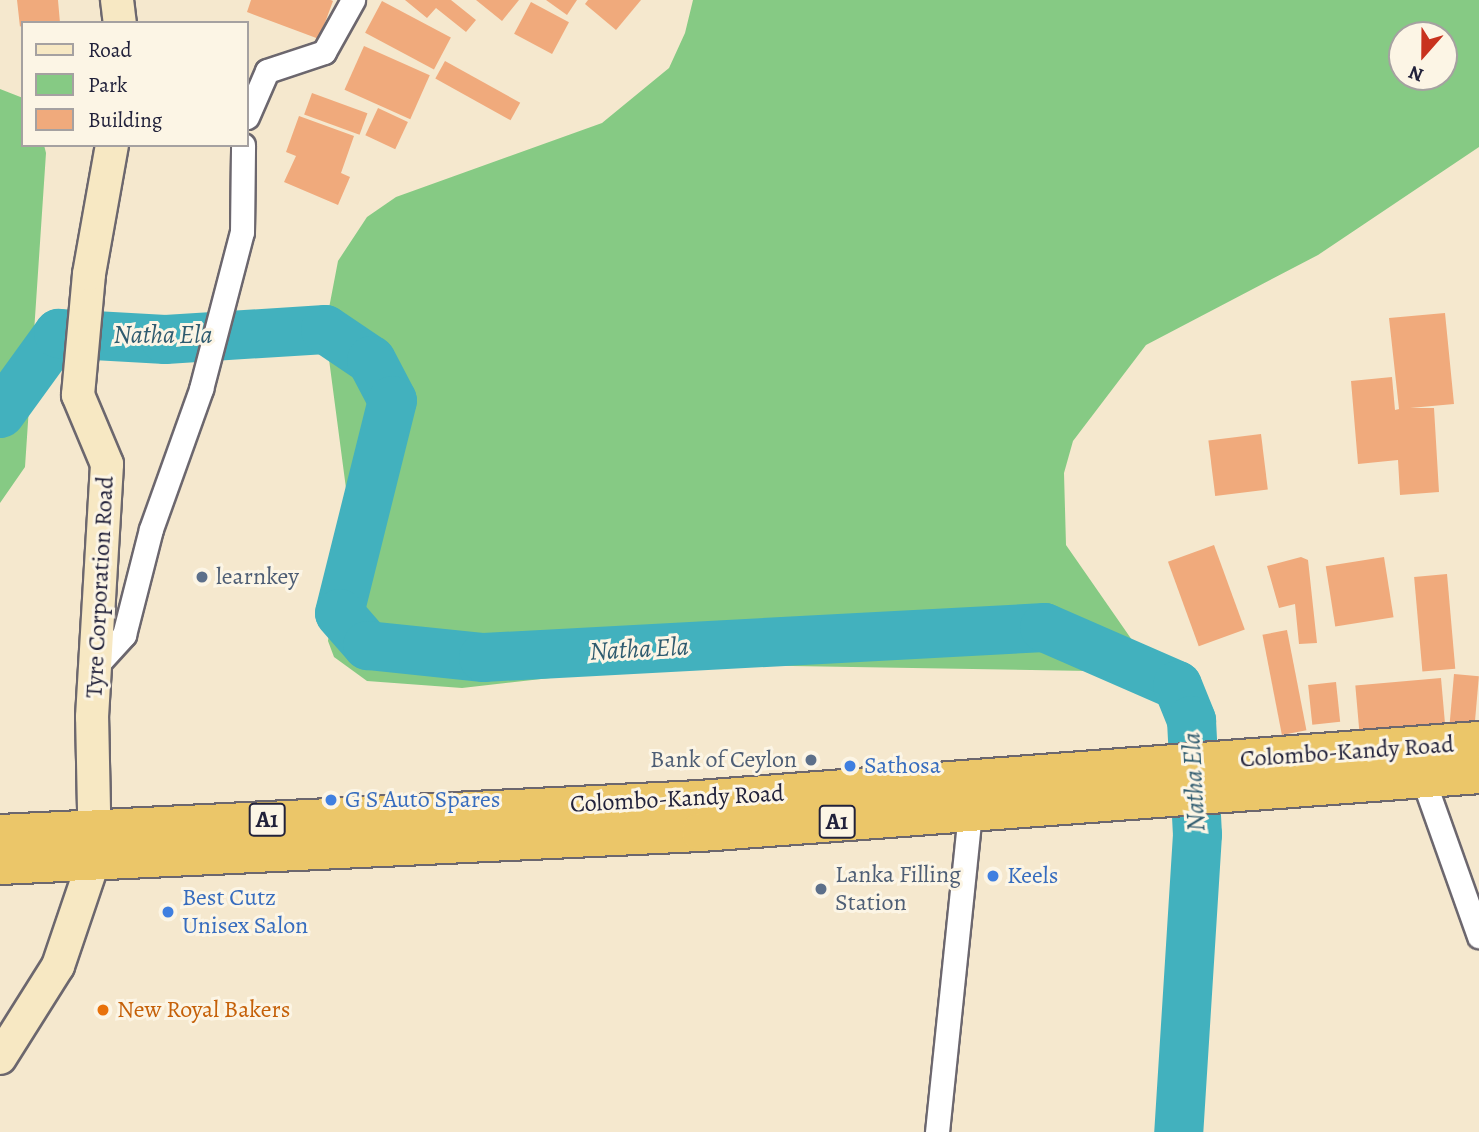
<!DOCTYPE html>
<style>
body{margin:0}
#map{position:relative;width:1479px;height:1132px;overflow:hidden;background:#f5e8ce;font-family:Alegreya,serif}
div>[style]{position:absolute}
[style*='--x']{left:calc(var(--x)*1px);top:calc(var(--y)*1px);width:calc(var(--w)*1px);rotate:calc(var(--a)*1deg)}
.green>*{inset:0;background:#86ca84}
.river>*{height:49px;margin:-24.5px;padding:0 24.5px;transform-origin:24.5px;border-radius:24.5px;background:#42b1be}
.building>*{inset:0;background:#f0aa7c;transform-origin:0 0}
.roads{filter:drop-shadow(2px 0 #6c676e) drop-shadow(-2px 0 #6c676e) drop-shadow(0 2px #6c676e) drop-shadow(0 -2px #6c676e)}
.street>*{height:23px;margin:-11.5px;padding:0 11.5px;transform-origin:11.5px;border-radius:11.5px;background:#fff}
.secondary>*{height:32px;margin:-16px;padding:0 16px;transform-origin:16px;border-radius:16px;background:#f7e8c3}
.highway>*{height:38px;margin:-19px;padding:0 19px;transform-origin:19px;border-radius:19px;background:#ebc669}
.dots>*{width:19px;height:19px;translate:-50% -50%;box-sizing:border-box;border:4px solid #fcf5e5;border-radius:50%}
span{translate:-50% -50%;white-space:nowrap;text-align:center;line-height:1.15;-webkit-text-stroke:6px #fcf5e5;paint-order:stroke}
.shield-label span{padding:2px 5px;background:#fcf5e5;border:2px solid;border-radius:5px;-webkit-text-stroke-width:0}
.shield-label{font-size:23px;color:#22223b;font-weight:700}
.service-label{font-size:24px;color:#4e5e75}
.left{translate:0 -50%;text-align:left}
.right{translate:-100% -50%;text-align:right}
.street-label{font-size:24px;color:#22223b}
.shop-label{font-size:24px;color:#366cbe}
.food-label{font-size:24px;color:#c56008}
.water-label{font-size:26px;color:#2f5b6f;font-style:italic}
.legend{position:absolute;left:21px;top:21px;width:228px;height:126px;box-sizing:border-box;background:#fcf5e5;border:2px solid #a5a1a1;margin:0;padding:9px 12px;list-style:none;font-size:21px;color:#22223b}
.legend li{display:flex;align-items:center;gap:14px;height:35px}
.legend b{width:35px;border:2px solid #a5a1a1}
.north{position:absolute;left:1388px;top:21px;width:70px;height:70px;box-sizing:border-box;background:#fcf5e5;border:2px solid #a5a1a1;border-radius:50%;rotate:201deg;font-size:19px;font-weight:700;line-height:28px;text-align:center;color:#22223b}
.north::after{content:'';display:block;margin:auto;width:24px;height:32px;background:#c8321e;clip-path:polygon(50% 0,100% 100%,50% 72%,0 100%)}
</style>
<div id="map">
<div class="green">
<i style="clip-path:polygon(evenodd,693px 0,1479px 0,1479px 147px,1318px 255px,1146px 345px,1073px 441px,1064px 473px,1066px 545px,1132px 640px,1112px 666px,1090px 671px,674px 664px,462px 688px,367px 681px,334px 657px,328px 641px,347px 496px,325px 329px,338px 261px,367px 217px,396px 197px,602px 123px,669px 68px,685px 33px,693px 0,1402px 35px,1444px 35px,1444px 77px,1402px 77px,1402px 35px)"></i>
<i style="clip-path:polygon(0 89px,23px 98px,23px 145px,44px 145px,46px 153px,25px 467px,0 503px)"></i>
</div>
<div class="river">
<i style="--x:0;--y:413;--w:99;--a:-54.1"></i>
<i style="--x:58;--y:333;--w:107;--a:3.2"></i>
<i style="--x:165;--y:339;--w:160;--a:-3.6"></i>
<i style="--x:325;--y:329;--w:55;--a:34"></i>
<i style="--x:371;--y:360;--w:45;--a:62.3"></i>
<i style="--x:392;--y:400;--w:219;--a:104"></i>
<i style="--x:339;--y:613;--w:43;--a:48.8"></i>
<i style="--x:367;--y:645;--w:117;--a:5.9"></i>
<i style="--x:483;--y:657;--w:562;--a:-3.06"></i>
<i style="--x:1044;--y:627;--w:145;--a:23.6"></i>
<i style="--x:1177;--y:685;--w:38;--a:68"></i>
<i style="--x:1191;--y:720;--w:114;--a:87"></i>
<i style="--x:1197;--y:834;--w:299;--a:93.6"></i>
</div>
<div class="building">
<i style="clip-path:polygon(17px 0,58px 0,60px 23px,23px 23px,20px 27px)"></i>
<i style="clip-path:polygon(251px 0,331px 0,333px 1px,319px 39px,247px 12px)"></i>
<i style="clip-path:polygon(405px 0,451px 0,476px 20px,466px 32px,436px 8px,427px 18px)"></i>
<i style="clip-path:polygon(476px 0,519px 0,502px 21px)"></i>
<i style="clip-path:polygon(546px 0,577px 0,567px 15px)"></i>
<i style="clip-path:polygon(588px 0,641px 0,616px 30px,585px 4px)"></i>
<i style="left:382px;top:1px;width:78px;height:36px;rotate:28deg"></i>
<i style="left:531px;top:2px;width:43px;height:36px;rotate:28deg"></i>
<i style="left:364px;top:46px;width:72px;height:48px;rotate:24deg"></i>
<i style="left:445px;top:61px;width:86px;height:20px;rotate:29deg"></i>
<i style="left:312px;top:93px;width:59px;height:23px;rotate:20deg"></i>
<i style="left:378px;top:108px;width:33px;height:30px;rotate:25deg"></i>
<i style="clip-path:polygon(299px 116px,354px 136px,341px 173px,350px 177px,338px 205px,284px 182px,296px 156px,286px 152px)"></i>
<i style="clip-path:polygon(1445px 313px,1454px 404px,1410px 408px,1434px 408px,1439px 492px,1400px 495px,1398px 460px,1358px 464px,1351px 381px,1392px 377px,1395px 410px,1399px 409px,1389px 318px)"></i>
<i style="left:1261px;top:434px;width:56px;height:53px;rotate:83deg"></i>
<i style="left:1214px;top:545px;width:90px;height:49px;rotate:70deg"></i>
<i style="clip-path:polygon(1301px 557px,1308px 560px,1317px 643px,1299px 644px,1295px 604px,1279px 608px,1267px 566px)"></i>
<i style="left:1384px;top:557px;width:61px;height:59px;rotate:81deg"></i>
<i style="left:1447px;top:574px;width:95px;height:33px;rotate:85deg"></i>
<i style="left:1287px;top:630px;width:102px;height:25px;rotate:79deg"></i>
<i style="left:1454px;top:674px;width:25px;height:52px;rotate:5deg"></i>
<i style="left:1441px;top:678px;width:52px;height:86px;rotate:85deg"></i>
<i style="left:1336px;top:682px;width:40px;height:28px;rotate:84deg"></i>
</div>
<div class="roads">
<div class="street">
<i style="--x:247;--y:117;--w:50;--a:-66.5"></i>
<i style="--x:267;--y:71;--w:60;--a:-18.4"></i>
<i style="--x:324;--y:52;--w:60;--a:-60.9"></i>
<i style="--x:94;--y:668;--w:45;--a:-47.7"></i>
<i style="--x:124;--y:635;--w:109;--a:-75.7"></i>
<i style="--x:151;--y:529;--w:149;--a:-70.3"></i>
<i style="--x:201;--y:389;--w:162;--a:-75.4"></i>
<i style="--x:242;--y:232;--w:87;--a:-89.3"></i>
<i style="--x:1423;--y:779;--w:167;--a:70.4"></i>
<i style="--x:937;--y:1132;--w:333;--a:-84.1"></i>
</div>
<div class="secondary">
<i style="--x:117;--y:0;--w:23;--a:83"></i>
<i style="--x:0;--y:1058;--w:109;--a:-57.8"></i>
<i style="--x:58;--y:966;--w:115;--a:-71.3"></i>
<i style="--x:95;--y:857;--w:140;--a:-91.2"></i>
<i style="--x:92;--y:717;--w:253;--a:-86.6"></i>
<i style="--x:107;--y:464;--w:75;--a:-112.8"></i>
<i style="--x:78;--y:395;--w:121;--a:-84.8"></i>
<i style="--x:89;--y:274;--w:131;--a:-79.9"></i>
</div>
<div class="highway">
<i style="--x:0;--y:834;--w:700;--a:-2.78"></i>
<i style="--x:699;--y:800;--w:782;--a:-4.33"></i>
<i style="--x:0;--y:865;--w:702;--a:-2.7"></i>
<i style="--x:701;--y:832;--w:780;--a:-4.26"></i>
</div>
</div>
<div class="dots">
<i style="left:202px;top:577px;background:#5c6f8a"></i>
<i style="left:811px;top:760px;background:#5c6f8a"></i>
<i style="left:850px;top:766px;background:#3f7fe0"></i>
<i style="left:331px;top:800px;background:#3f7fe0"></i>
<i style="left:993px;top:876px;background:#3f7fe0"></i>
<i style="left:821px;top:889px;background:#5c6f8a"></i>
<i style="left:168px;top:912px;background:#3f7fe0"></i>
<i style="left:103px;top:1010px;background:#e8710a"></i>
</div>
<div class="shield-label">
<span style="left:267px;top:820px">A1</span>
<span style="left:837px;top:822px">A1</span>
</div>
<div class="service-label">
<span class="left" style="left:216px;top:577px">learnkey</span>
<span class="right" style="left:797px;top:760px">Bank of Ceylon</span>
<span class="left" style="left:835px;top:889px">Lanka Filling<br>Station</span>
</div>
<div class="street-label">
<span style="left:100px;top:587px;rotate:-87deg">Tyre Corporation Road</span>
<span style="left:1347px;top:752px;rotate:-4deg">Colombo-Kandy Road</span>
<span style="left:677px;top:799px;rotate:-3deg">Colombo-Kandy Road</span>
</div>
<div class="shop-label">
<span class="left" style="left:864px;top:766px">Sathosa</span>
<span class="left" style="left:345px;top:800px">G S Auto Spares</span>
<span class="left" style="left:1007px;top:876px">Keels</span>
<span class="left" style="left:182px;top:912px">Best Cutz<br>Unisex Salon</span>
</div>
<div class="food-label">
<span class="left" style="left:117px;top:1010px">New Royal Bakers</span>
</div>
<div class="water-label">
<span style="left:163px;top:335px">Natha Ela</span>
<span style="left:639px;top:649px;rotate:-3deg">Natha Ela</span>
<span style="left:1194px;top:782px;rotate:-93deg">Natha Ela</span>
</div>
<ul class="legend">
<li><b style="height:9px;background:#f7e8c3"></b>Road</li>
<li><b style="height:19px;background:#86ca84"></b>Park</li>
<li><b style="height:19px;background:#f0aa7c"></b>Building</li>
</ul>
<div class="north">N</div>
</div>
